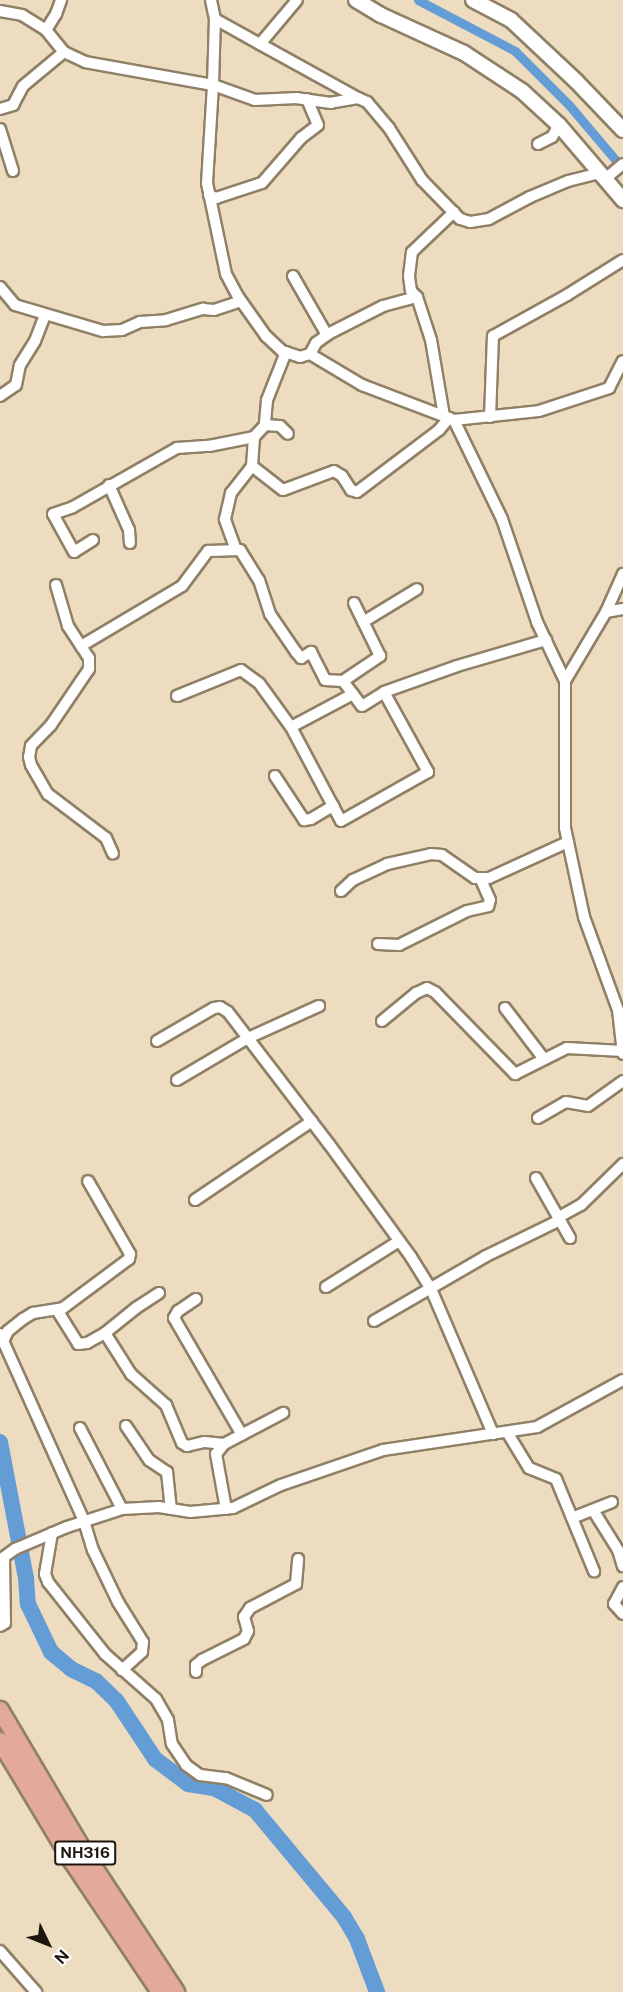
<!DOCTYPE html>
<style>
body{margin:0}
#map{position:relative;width:623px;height:1992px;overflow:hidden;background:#eddcc0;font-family:"Public Sans",sans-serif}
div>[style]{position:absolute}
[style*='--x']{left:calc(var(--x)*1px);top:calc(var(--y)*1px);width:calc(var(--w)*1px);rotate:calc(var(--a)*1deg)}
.canal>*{height:9px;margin:-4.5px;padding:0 4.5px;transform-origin:4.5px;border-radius:4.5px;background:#649cd5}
.river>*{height:16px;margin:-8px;padding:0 8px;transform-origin:8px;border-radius:8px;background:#649cd5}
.roads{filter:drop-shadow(2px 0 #8f8066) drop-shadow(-2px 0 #8f8066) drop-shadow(0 2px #8f8066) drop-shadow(0 -2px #8f8066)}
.minor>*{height:10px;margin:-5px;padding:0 5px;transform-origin:5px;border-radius:5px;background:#fff}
.tertiary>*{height:14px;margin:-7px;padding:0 7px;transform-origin:7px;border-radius:7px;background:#fff}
.trunk>*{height:16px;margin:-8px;padding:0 8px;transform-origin:8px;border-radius:8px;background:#e3aa9a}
span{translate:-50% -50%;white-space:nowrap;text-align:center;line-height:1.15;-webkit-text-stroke:5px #fff;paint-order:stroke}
.shield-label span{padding:2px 4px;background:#fff;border:2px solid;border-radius:4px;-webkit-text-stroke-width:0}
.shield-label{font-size:15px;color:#1c160c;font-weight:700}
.north{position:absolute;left:18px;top:1914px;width:60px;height:60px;-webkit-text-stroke:4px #fff;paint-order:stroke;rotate:133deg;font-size:16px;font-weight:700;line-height:24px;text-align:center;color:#1c160c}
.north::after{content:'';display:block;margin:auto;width:21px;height:27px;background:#1c160c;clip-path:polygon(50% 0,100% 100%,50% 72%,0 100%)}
</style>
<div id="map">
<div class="canal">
<i style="--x:418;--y:0;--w:110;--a:27.7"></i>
<i style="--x:515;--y:51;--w:76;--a:45"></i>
<i style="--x:569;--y:105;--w:84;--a:49.8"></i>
</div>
<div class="river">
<i style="--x:0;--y:1442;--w:138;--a:79.2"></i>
<i style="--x:26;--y:1578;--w:26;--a:86"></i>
<i style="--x:28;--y:1604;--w:53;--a:64.4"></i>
<i style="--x:51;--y:1652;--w:26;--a:40"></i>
<i style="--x:71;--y:1669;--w:28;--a:26"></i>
<i style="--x:96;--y:1681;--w:28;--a:44"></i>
<i style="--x:116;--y:1700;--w:71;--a:56.5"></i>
<i style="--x:155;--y:1759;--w:41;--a:37.1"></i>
<i style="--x:188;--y:1784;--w:26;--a:9"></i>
<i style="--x:214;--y:1788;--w:47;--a:28.2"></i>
<i style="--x:255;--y:1810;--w:139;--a:50.2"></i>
<i style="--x:344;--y:1917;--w:26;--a:59"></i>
<i style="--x:357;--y:1939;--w:57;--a:69.3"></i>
</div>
<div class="roads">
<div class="minor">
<i style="--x:0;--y:11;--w:22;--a:10"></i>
<i style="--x:22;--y:15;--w:28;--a:32"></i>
<i style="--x:46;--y:30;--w:28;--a:51"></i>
<i style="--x:64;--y:52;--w:23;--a:25"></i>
<i style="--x:85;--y:62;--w:130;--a:10.2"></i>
<i style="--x:213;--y:85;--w:66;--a:-88.3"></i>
<i style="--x:215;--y:19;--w:19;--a:-102"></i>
<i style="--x:215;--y:19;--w:51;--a:29.1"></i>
<i style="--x:260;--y:44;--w:57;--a:-49.9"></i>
<i style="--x:46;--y:30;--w:19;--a:-58"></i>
<i style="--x:56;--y:14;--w:15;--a:-70"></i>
<i style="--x:260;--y:44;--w:112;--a:28.9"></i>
<i style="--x:0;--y:109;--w:14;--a:-17"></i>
<i style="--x:13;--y:105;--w:21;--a:-62"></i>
<i style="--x:23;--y:86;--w:53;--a:-39.7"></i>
<i style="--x:0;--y:129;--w:44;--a:72.8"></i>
<i style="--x:538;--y:144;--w:16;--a:-27"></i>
<i style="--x:552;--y:137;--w:14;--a:-60"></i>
<i style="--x:600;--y:173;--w:33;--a:166"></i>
<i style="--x:568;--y:181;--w:41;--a:157.2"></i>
<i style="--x:530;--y:197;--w:47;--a:151.8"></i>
<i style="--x:489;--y:219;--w:19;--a:171"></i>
<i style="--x:470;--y:222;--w:10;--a:-163"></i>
<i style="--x:460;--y:219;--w:54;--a:-134.3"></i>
<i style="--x:422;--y:180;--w:62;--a:-122.4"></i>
<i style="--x:389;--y:128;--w:34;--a:-130"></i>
<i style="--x:367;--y:102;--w:10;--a:-156"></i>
<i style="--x:358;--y:98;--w:27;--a:170"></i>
<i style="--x:331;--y:103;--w:34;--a:-172"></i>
<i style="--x:297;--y:98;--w:42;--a:177.3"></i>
<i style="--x:255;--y:100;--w:45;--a:-160.3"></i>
<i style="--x:213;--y:85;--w:98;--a:93.5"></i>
<i style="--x:207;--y:183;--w:93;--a:78.2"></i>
<i style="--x:226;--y:274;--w:27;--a:62"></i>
<i style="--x:239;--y:298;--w:47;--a:54.6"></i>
<i style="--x:266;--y:336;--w:22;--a:43"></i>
<i style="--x:282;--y:351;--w:19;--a:18"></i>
<i style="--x:300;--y:357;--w:10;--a:-17"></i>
<i style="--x:310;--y:354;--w:61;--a:30.8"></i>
<i style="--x:362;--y:385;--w:98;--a:20.8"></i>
<i style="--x:454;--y:420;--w:110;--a:64.1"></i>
<i style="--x:502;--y:519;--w:109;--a:71.2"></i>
<i style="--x:537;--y:622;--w:65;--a:64.6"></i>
<i style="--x:565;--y:681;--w:147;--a:90"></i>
<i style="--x:565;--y:828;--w:91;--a:77.9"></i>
<i style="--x:584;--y:917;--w:99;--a:69.9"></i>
<i style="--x:618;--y:1010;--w:44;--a:83.5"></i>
<i style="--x:605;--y:179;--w:23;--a:-40"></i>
<i style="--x:209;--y:195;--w:8;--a:23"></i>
<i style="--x:216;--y:198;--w:48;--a:-18.1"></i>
<i style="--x:262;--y:183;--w:60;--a:-49.1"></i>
<i style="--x:301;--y:138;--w:21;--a:-37"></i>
<i style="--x:318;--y:125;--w:28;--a:-113"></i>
<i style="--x:293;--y:276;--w:68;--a:60"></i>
<i style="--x:0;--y:287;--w:23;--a:50"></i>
<i style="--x:15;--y:305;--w:92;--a:16.5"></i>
<i style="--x:103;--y:331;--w:19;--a:-3"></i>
<i style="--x:122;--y:330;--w:20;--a:-24"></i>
<i style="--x:140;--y:322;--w:26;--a:-4"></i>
<i style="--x:166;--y:320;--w:39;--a:-17"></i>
<i style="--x:203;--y:309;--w:11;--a:5"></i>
<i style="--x:214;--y:310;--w:28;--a:-18"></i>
<i style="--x:286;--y:352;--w:52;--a:111.6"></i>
<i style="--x:267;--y:400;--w:25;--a:95"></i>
<i style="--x:265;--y:425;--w:15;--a:4"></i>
<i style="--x:280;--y:426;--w:11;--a:45"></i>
<i style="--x:310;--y:354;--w:13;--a:-61"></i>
<i style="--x:316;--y:343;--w:17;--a:-36"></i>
<i style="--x:330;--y:333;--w:59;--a:-27"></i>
<i style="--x:383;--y:306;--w:35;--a:-15"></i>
<i style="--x:0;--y:396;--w:19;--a:-35"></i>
<i style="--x:16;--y:385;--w:20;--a:-79"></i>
<i style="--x:20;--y:365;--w:28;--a:-58"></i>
<i style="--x:35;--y:341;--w:28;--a:-69"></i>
<i style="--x:444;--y:416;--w:77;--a:-99.7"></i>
<i style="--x:431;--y:340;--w:45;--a:-108"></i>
<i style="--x:417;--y:297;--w:8;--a:-135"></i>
<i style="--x:411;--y:291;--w:15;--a:-98"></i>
<i style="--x:409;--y:276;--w:24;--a:-83"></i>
<i style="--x:412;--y:252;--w:58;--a:-43.6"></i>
<i style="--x:490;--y:417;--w:81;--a:-87.9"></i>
<i style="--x:493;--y:336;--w:85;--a:-29"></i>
<i style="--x:567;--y:295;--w:66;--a:-32"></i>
<i style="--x:454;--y:420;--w:85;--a:-6"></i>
<i style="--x:539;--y:411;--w:74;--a:-18.2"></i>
<i style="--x:609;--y:388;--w:30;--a:-63"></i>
<i style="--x:252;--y:466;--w:39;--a:38"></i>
<i style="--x:283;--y:490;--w:54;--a:-20.4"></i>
<i style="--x:334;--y:471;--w:9;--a:32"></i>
<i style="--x:342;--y:476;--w:17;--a:57"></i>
<i style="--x:351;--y:490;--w:6;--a:18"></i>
<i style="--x:357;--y:492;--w:103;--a:-37.1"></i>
<i style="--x:439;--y:430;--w:16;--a:-50"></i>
<i style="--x:109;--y:485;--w:49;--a:66"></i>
<i style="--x:129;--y:530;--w:13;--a:86"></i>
<i style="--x:93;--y:540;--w:22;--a:148"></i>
<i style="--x:74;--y:552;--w:43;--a:-118.9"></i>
<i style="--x:53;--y:514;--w:21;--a:-19"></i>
<i style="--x:73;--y:507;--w:120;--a:-29.6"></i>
<i style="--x:177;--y:448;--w:32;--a:-4"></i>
<i style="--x:209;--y:446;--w:46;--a:-11.3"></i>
<i style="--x:254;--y:437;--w:16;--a:-47"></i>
<i style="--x:236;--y:550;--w:33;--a:-110"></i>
<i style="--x:225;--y:519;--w:27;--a:-77"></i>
<i style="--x:231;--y:493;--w:34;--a:-52"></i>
<i style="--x:252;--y:466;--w:29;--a:-86"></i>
<i style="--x:56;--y:585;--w:43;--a:73.7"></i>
<i style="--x:68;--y:626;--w:38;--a:57"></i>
<i style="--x:89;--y:658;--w:11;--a:90"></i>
<i style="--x:89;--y:669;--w:68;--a:124.2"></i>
<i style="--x:51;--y:725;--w:29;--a:134"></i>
<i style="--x:31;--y:746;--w:11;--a:100"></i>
<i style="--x:29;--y:757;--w:8;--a:76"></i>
<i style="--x:31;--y:765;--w:34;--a:60"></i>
<i style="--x:48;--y:794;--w:73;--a:37.2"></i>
<i style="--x:106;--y:838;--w:17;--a:66"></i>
<i style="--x:606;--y:612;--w:17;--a:-10"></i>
<i style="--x:363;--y:622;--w:63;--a:-31.4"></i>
<i style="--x:81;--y:646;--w:117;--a:-30.7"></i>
<i style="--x:182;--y:586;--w:44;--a:-53.4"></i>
<i style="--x:208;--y:551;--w:32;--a:-2"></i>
<i style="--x:240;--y:550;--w:36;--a:58"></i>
<i style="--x:259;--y:580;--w:36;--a:72"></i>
<i style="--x:270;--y:614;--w:46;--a:55.6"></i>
<i style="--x:296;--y:652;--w:8;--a:50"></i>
<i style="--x:301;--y:658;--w:12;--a:-31"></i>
<i style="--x:311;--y:652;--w:31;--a:63"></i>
<i style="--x:325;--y:680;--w:18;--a:3"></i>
<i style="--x:343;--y:681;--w:45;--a:-34"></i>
<i style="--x:380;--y:656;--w:59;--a:-116.1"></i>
<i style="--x:343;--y:681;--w:31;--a:53"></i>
<i style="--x:362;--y:706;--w:26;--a:-32"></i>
<i style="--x:384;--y:692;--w:77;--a:-19.6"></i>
<i style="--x:457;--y:666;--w:93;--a:-16.3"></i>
<i style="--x:565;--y:681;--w:80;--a:-59.3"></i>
<i style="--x:606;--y:612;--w:42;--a:-65.9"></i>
<i style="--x:353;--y:694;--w:70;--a:152"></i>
<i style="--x:291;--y:727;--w:106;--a:62"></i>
<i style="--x:341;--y:821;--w:100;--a:-29.4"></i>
<i style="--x:428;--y:772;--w:91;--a:-118.8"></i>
<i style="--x:177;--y:696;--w:69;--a:-22.1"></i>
<i style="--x:241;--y:670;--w:22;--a:36"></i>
<i style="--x:259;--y:683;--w:54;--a:54"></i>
<i style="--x:275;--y:776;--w:53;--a:56.6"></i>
<i style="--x:304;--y:820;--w:7;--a:-8"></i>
<i style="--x:311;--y:819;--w:26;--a:-31"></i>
<i style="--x:341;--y:891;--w:16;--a:-43"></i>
<i style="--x:353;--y:880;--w:38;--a:-25"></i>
<i style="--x:387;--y:864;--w:45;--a:-12.8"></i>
<i style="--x:431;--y:854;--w:11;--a:5"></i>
<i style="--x:442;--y:855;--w:40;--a:34.9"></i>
<i style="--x:475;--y:878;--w:14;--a:0"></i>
<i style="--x:489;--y:878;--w:87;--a:-24.5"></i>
<i style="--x:378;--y:944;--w:21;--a:3"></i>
<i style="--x:399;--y:945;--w:76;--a:-26.6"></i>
<i style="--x:467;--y:911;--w:22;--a:-13"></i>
<i style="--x:488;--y:906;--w:6;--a:-72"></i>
<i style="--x:490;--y:900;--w:22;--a:-114"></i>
<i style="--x:505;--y:1008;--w:64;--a:52.6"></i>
<i style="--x:382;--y:1021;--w:44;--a:-39.5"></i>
<i style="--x:416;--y:993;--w:12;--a:-24"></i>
<i style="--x:427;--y:988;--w:9;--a:27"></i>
<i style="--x:435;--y:992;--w:115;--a:45.7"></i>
<i style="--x:515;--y:1074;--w:58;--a:-26.6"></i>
<i style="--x:567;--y:1048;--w:56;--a:3.1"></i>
<i style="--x:157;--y:1041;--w:66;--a:-30.1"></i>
<i style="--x:214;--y:1008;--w:6;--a:-9"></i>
<i style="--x:220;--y:1007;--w:9;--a:32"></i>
<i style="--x:228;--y:1012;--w:166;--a:52.6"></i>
<i style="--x:329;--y:1144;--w:140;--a:54"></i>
<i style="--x:411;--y:1257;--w:38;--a:58"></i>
<i style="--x:431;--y:1289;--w:158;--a:66.8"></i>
<i style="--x:177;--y:1080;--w:82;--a:-30.6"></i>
<i style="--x:248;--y:1038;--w:78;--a:-24.3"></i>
<i style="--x:538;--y:1118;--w:32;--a:-30"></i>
<i style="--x:566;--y:1102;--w:22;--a:10"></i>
<i style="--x:588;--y:1106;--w:43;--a:-35.5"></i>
<i style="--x:536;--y:1178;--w:69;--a:60.5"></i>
<i style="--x:195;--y:1200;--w:141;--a:-34"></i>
<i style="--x:559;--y:1217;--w:25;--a:-29"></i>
<i style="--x:581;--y:1205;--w:59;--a:-44.3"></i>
<i style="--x:326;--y:1287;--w:86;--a:-32.2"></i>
<i style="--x:159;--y:1293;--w:27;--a:147"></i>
<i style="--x:136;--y:1308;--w:40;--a:141"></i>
<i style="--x:105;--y:1333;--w:49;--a:57.6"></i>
<i style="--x:131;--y:1374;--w:47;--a:41.5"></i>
<i style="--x:166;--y:1405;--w:41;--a:67.2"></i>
<i style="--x:182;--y:1443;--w:6;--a:31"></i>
<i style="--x:187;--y:1446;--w:18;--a:-13"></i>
<i style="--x:205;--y:1442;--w:19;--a:6"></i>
<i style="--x:196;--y:1299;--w:22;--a:146"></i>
<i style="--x:178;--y:1311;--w:8;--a:120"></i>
<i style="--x:174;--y:1318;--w:135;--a:59.8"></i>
<i style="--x:57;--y:1310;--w:40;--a:58"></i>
<i style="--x:78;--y:1344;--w:9;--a:-6"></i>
<i style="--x:87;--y:1343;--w:21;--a:-29"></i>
<i style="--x:374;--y:1321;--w:129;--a:-30.1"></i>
<i style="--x:486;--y:1256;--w:82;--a:-25.9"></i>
<i style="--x:0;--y:1334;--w:205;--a:65.8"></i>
<i style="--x:84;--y:1521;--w:30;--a:73"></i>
<i style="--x:93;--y:1550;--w:58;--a:64.3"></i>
<i style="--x:118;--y:1602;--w:47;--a:58"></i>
<i style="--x:143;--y:1642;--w:10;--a:96"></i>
<i style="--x:142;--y:1652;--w:27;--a:138"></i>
<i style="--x:3;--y:1342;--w:12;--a:-66"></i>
<i style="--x:8;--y:1331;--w:19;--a:-39"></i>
<i style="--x:23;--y:1319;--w:12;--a:-31"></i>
<i style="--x:33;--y:1313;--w:30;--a:-9"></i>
<i style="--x:63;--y:1308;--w:82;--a:-36.6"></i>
<i style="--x:129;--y:1259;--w:5;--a:-79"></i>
<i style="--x:130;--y:1254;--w:84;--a:-119.9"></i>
<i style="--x:126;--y:1426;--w:41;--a:55.9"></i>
<i style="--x:149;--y:1460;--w:22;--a:34"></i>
<i style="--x:167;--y:1472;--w:37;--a:84"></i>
<i style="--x:80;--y:1428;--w:91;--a:62.6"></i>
<i style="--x:507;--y:1432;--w:42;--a:58.6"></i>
<i style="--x:529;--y:1468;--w:29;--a:22"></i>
<i style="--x:556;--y:1479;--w:100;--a:67.6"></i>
<i style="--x:226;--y:1509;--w:56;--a:-100.3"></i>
<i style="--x:216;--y:1454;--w:13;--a:-51"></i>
<i style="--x:224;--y:1444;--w:67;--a:-27.7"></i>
<i style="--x:593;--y:1510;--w:47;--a:58"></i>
<i style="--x:618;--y:1550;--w:17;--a:73"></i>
<i style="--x:572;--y:1518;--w:43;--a:-21.8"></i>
<i style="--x:52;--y:1533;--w:42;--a:99.7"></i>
<i style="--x:45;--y:1574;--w:9;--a:69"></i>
<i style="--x:48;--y:1582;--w:92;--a:51.6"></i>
<i style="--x:105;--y:1654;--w:68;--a:41.4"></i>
<i style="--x:156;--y:1699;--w:24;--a:60"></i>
<i style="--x:168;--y:1720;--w:24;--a:81"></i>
<i style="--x:172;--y:1744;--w:25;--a:56"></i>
<i style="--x:186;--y:1765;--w:17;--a:36"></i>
<i style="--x:200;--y:1775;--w:26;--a:7"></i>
<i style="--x:226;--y:1778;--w:44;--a:22.5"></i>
<i style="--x:623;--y:1587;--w:19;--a:118"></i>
<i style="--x:614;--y:1604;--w:13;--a:48"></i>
<i style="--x:0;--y:1626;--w:6;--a:-31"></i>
<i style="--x:5;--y:1623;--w:66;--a:-90.9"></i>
<i style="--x:4;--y:1557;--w:14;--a:-36"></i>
<i style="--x:15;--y:1549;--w:56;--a:-22.9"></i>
<i style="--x:67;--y:1527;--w:58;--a:-18.1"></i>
<i style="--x:122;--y:1509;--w:37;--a:-3"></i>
<i style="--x:159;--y:1507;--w:31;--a:9"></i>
<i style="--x:190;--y:1512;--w:43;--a:-5.3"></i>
<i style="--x:233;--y:1508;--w:53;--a:-25.6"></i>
<i style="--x:281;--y:1485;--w:108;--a:-18.9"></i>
<i style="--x:383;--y:1450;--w:156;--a:-8.5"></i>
<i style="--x:537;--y:1427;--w:98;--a:-28.7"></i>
<i style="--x:196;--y:1672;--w:7;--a:-90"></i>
<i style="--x:196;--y:1665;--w:8;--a:-40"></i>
<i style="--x:202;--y:1660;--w:47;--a:-26.6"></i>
<i style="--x:244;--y:1639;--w:9;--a:-63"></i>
<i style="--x:248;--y:1631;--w:15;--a:-106"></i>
<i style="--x:244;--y:1617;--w:11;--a:-56"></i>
<i style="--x:250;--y:1608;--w:52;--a:-27.6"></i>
<i style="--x:296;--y:1584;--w:25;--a:-85"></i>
<i style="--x:0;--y:1951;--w:55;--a:48.7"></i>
</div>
<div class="tertiary">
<i style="--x:356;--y:0;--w:29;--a:31"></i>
<i style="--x:381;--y:15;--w:91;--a:24.6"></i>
<i style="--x:464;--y:53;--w:69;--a:33.2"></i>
<i style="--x:522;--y:91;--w:50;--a:42.6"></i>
<i style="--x:559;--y:125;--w:99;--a:49.5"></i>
<i style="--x:473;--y:0;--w:43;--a:27.8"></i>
<i style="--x:511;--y:20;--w:89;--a:43.2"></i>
<i style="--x:576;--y:81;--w:68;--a:46.2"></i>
</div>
<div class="trunk">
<i style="--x:0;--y:1710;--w:171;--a:59.4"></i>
<i style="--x:87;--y:1857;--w:162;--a:56.6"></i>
<i style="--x:0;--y:1741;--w:140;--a:59"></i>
<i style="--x:72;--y:1861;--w:158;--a:56.1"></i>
</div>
</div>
<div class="shield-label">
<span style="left:85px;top:1853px">NH316</span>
</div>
<div class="north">N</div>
</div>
